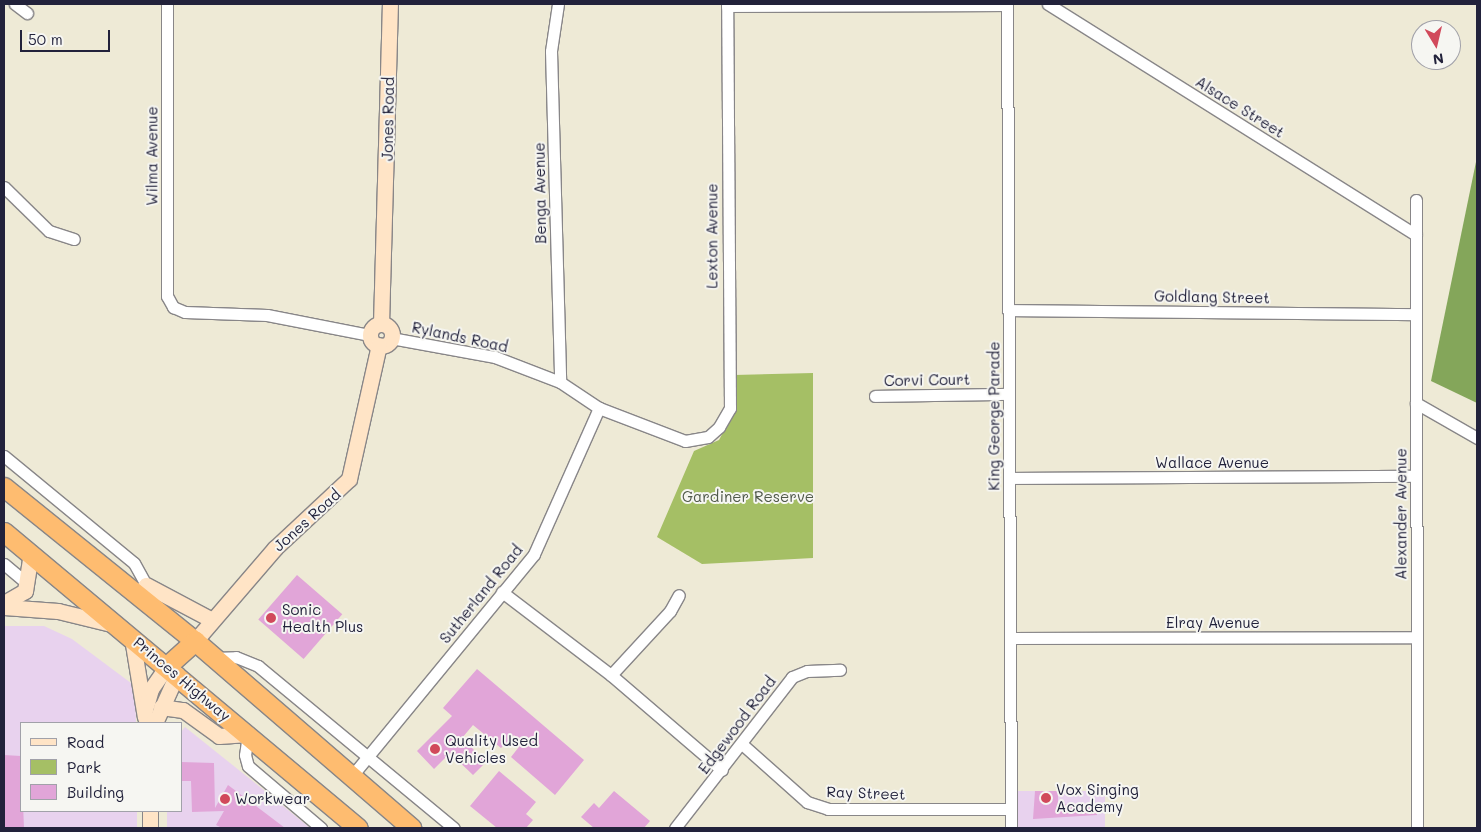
<!DOCTYPE html>
<style>
body{margin:0}
#map{position:relative;width:1481px;height:832px;overflow:hidden;background:#eeead6;font-family:Mali,sans-serif}
div>[style]{position:absolute}
[style*='--x']{left:calc(var(--x)*1px);top:calc(var(--y)*1px);width:calc(var(--w)*1px);rotate:calc(var(--a)*1deg)}
.built>*{inset:0;background:#e8d2ee;transform-origin:0 0}
.green>*{inset:0;background:#a5bf65}
.forest>*{inset:0;background:#84a65a}
.building>*{inset:0;background:#e1a5d8;transform-origin:0 0}
.roads{filter:drop-shadow(1px 0 #888688) drop-shadow(-1px 0 #888688) drop-shadow(0 1px #888688) drop-shadow(0 -1px #888688)}
.minor>*{height:11px;margin:-5.5px;padding:0 5.5px;transform-origin:5.5px;border-radius:5.5px;background:#fff}
.secondary>*{height:15px;margin:-7.5px;padding:0 7.5px;transform-origin:7.5px;border-radius:7.5px;background:#ffe4c6}
.secondary>.ring{margin:-7.5px;padding:0;box-sizing:content-box;background:none;border:15px solid #ffe4c6;border-radius:50%}
.trunk>*{height:19px;margin:-9.5px;padding:0 9.5px;transform-origin:9.5px;border-radius:9.5px;background:#febc70}
.dots>*{width:14px;height:14px;translate:-50% -50%;box-sizing:border-box;border:2px solid #f6f6f2;border-radius:50%}
span{translate:-50% -50%;white-space:nowrap;text-align:center;line-height:1.15;-webkit-text-stroke:4px #f6f6f2;paint-order:stroke}
.street-label{font-size:15px;color:#22223b}
.park-label{font-size:15px;color:#50594a}
.poi-label{font-size:15px;color:#22223b}
.left{translate:0 -50%;text-align:left}
.frame{position:absolute;inset:0;border:5px solid #22223b;pointer-events:none}
.legend{position:absolute;left:20px;top:722px;width:162px;height:90px;box-sizing:border-box;background:#f6f6f2;border:1px solid #a1a1a9;margin:0;padding:6px 9px;list-style:none;font-size:15px;color:#22223b}
.legend li{display:flex;align-items:center;gap:10px;height:25px}
.legend b{width:25px;border:1px solid #a1a1a9}
.north{position:absolute;left:1411px;top:20px;width:50px;height:50px;box-sizing:border-box;background:#f6f6f2;border:1px solid #a1a1a9;border-radius:50%;rotate:171deg;font-size:14px;font-weight:700;line-height:20px;text-align:center;color:#22223b}
.north::after{content:'';display:block;margin:auto;width:18px;height:22px;background:#d1495b;clip-path:polygon(50% 0,100% 100%,50% 72%,0 100%)}
.scale{position:absolute;left:20px;top:30px;width:90px;height:22px;box-sizing:border-box;border:2px solid #22223b;border-top:0;padding-left:6px;font-size:15px;line-height:18px;white-space:nowrap;color:#22223b;-webkit-text-stroke:4px #f6f6f2;paint-order:stroke}
</style>
<div id="map">
<div class="built">
<i style="clip-path:polygon(4px 626px,44px 626px,72px 639px,135px 686px,136px 723px,21px 723px,21px 811px,137px 811px,137px 828px,4px 828px)"></i>
<i style="clip-path:polygon(185px 727px,260px 787px,310px 828px,167px 828px,167px 811px,181px 811px,181px 732px)"></i>
<i style="left:1016px;top:791px;width:89px;height:36px"></i>
</div>
<div class="green">
<i style="clip-path:polygon(813px 373px,813px 558px,702px 564px,657px 537px,694px 451px,719px 440px,733px 414px,734px 375px)"></i>
</div>
<div class="forest">
<i style="clip-path:polygon(1477px 157px,1477px 403px,1431px 381px)"></i>
</div>
<div class="building">
<i style="left:297px;top:575px;width:60px;height:59px;rotate:41deg"></i>
<i style="clip-path:polygon(477px 669px,584px 760px,555px 795px,511px 757px,522px 743px,514px 735px,501px 748px,473px 725px,462px 738px,486px 762px,473px 775px,450px 753px,434px 769px,417px 751px,452px 716px,443px 708px)"></i>
<i style="clip-path:polygon(4px 755px,21px 756px,24px 828px,4px 828px)"></i>
<i style="clip-path:polygon(181px 762px,214px 763px,215px 808px,228px 785px,285px 828px,222px 828px,216px 825px,224px 811px,192px 812px,191px 781px,181px 781px)"></i>
<i style="clip-path:polygon(499px 771px,536px 802px,526px 814px,533px 820px,526px 828px,497px 828px,470px 806px)"></i>
<i style="clip-path:polygon(614px 791px,650px 821px,644px 828px,594px 828px,581px 817px,594px 803px,599px 808px)"></i>
<i style="clip-path:polygon(1035px 791px,1058px 791px,1058px 804px,1097px 804px,1097px 815px,1033px 819px)"></i>
</div>
<div class="roads">
<div class="minor">
<i style="--x:15;--y:4;--w:15;--a:37"></i>
<i style="--x:167;--y:4;--w:292;--a:90"></i>
<i style="--x:167;--y:296;--w:13;--a:61"></i>
<i style="--x:173;--y:307;--w:13;--a:23"></i>
<i style="--x:185;--y:312;--w:82;--a:2.1"></i>
<i style="--x:267;--y:315;--w:105;--a:11"></i>
<i style="--x:558;--y:4;--w:48;--a:98.5"></i>
<i style="--x:551;--y:51;--w:331;--a:88.4"></i>
<i style="--x:1007;--y:4;--w:824;--a:89.72"></i>
<i style="--x:1048;--y:4;--w:434;--a:32.1"></i>
<i style="--x:727;--y:6;--w:280;--a:-0.2"></i>
<i style="--x:4;--y:187;--w:63;--a:44.4"></i>
<i style="--x:49;--y:231;--w:26;--a:18"></i>
<i style="--x:1416;--y:200;--w:628;--a:89.91"></i>
<i style="--x:1008;--y:310;--w:407;--a:0.6"></i>
<i style="--x:391;--y:338;--w:106;--a:10.4"></i>
<i style="--x:495;--y:357;--w:70;--a:21"></i>
<i style="--x:560;--y:382;--w:47;--a:33.7"></i>
<i style="--x:599;--y:408;--w:92;--a:21"></i>
<i style="--x:685;--y:441;--w:23;--a:-10"></i>
<i style="--x:708;--y:437;--w:15;--a:-42"></i>
<i style="--x:719;--y:427;--w:22;--a:-60"></i>
<i style="--x:730;--y:408;--w:404;--a:-90.4"></i>
<i style="--x:875;--y:396;--w:134;--a:-0.9"></i>
<i style="--x:1416;--y:403;--w:70;--a:29.8"></i>
<i style="--x:4;--y:456;--w:168;--a:39.5"></i>
<i style="--x:134;--y:563;--w:25;--a:61"></i>
<i style="--x:1009;--y:478;--w:406;--a:-0.3"></i>
<i style="--x:4;--y:564;--w:31;--a:40"></i>
<i style="--x:502;--y:592;--w:137;--a:37.3"></i>
<i style="--x:611;--y:675;--w:146;--a:40.6"></i>
<i style="--x:1010;--y:638;--w:407;--a:-0.1"></i>
<i style="--x:213;--y:658;--w:23;--a:-2"></i>
<i style="--x:236;--y:657;--w:24;--a:22"></i>
<i style="--x:258;--y:666;--w:254;--a:39.6"></i>
<i style="--x:611;--y:675;--w:87;--a:-47.3"></i>
<i style="--x:670;--y:611;--w:18;--a:-61"></i>
<i style="--x:248;--y:734;--w:21;--a:98"></i>
<i style="--x:245;--y:755;--w:11;--a:75"></i>
<i style="--x:248;--y:766;--w:96;--a:40.3"></i>
<i style="--x:743;--y:745;--w:86;--a:41.7"></i>
<i style="--x:807;--y:802;--w:22;--a:18"></i>
<i style="--x:828;--y:809;--w:182;--a:0"></i>
<i style="--x:351;--y:777;--w:288;--a:-50.6"></i>
<i style="--x:534;--y:554;--w:160;--a:-66"></i>
<i style="--x:675;--y:828;--w:191;--a:-52.2"></i>
<i style="--x:792;--y:677;--w:16;--a:-22"></i>
<i style="--x:807;--y:671;--w:33;--a:-2"></i>
</div>
<div class="secondary">
<i style="--x:381;--y:324;--w:320;--a:-88.4"></i>
<i class="ring" style="left:370px;top:324px;width:7px;height:7px"></i>
<i style="--x:139;--y:594;--w:11;--a:-52"></i>
<i style="--x:146;--y:585;--w:75;--a:27.9"></i>
<i style="--x:4;--y:603;--w:24;--a:-30"></i>
<i style="--x:25;--y:591;--w:36;--a:-81"></i>
<i style="--x:4;--y:607;--w:54;--a:4.2"></i>
<i style="--x:58;--y:611;--w:59;--a:13.8"></i>
<i style="--x:132;--y:638;--w:80;--a:80.7"></i>
<i style="--x:195;--y:641;--w:123;--a:-49.3"></i>
<i style="--x:275;--y:548;--w:101;--a:-43"></i>
<i style="--x:349;--y:479;--w:137;--a:-77.4"></i>
<i style="--x:161;--y:707;--w:22;--a:8"></i>
<i style="--x:183;--y:710;--w:44;--a:35.8"></i>
<i style="--x:219;--y:736;--w:29;--a:-4"></i>
<i style="--x:145;--y:710;--w:22;--a:-74"></i>
<i style="--x:151;--y:689;--w:28;--a:-55"></i>
<i style="--x:155;--y:723;--w:54;--a:-65.8"></i>
<i style="--x:150;--y:828;--w:17;--a:-90"></i>
</div>
<div class="trunk">
<i style="--x:4;--y:487;--w:245;--a:38.9"></i>
<i style="--x:195;--y:641;--w:286;--a:40.8"></i>
<i style="--x:4;--y:532;--w:461;--a:39.9"></i>
<i style="--x:167;--y:666;--w:38;--a:-42"></i>
</div>
</div>
<div class="dots">
<i style="left:271px;top:618px;background:#d1495b"></i>
<i style="left:435px;top:749px;background:#d1495b"></i>
<i style="left:1046px;top:798px;background:#d1495b"></i>
<i style="left:225px;top:799px;background:#d1495b"></i>
</div>
<div class="street-label">
<span style="left:1240px;top:107px;rotate:32deg">Alsace Street</span>
<span style="left:388px;top:119px;rotate:-89deg">Jones Road</span>
<span style="left:152px;top:156px;rotate:-90deg">Wilma Avenue</span>
<span style="left:540px;top:193px;rotate:-91deg">Benga Avenue</span>
<span style="left:712px;top:236px;rotate:-90deg">Lexton Avenue</span>
<span style="left:1212px;top:297px;rotate:1deg">Goldlang Street</span>
<span style="left:460px;top:337px;rotate:12deg">Rylands Road</span>
<span style="left:927px;top:380px;rotate:-1deg">Corvi Court</span>
<span style="left:994px;top:416px;rotate:-90deg">King George Parade</span>
<span style="left:1212px;top:463px">Wallace Avenue</span>
<span style="left:1401px;top:514px;rotate:-90deg">Alexander Avenue</span>
<span style="left:307px;top:520px;rotate:-42deg">Jones Road</span>
<span style="left:481px;top:594px;rotate:-51deg">Sutherland Road</span>
<span style="left:1213px;top:623px">Elray Avenue</span>
<span style="left:182px;top:679px;rotate:40deg">Princes Highway</span>
<span style="left:737px;top:725px;rotate:-53deg">Edgewood Road</span>
<span style="left:866px;top:793px;rotate:2deg">Ray Street</span>
</div>
<div class="park-label">
<span style="left:748px;top:497px">Gardiner Reserve</span>
</div>
<div class="poi-label">
<span class="left" style="left:282px;top:618px">Sonic<br>Health Plus</span>
<span class="left" style="left:445px;top:749px">Quality Used<br>Vehicles</span>
<span class="left" style="left:1056px;top:798px">Vox Singing<br>Academy</span>
<span class="left" style="left:235px;top:799px">Workwear</span>
</div>
<div class="frame"></div>
<ul class="legend">
<li><b style="height:6px;background:#ffe4c6"></b>Road</li>
<li><b style="height:14px;background:#a5bf65"></b>Park</li>
<li><b style="height:14px;background:#e1a5d8"></b>Building</li>
</ul>
<div class="north">N</div>
<div class="scale">50 m</div>
</div>
